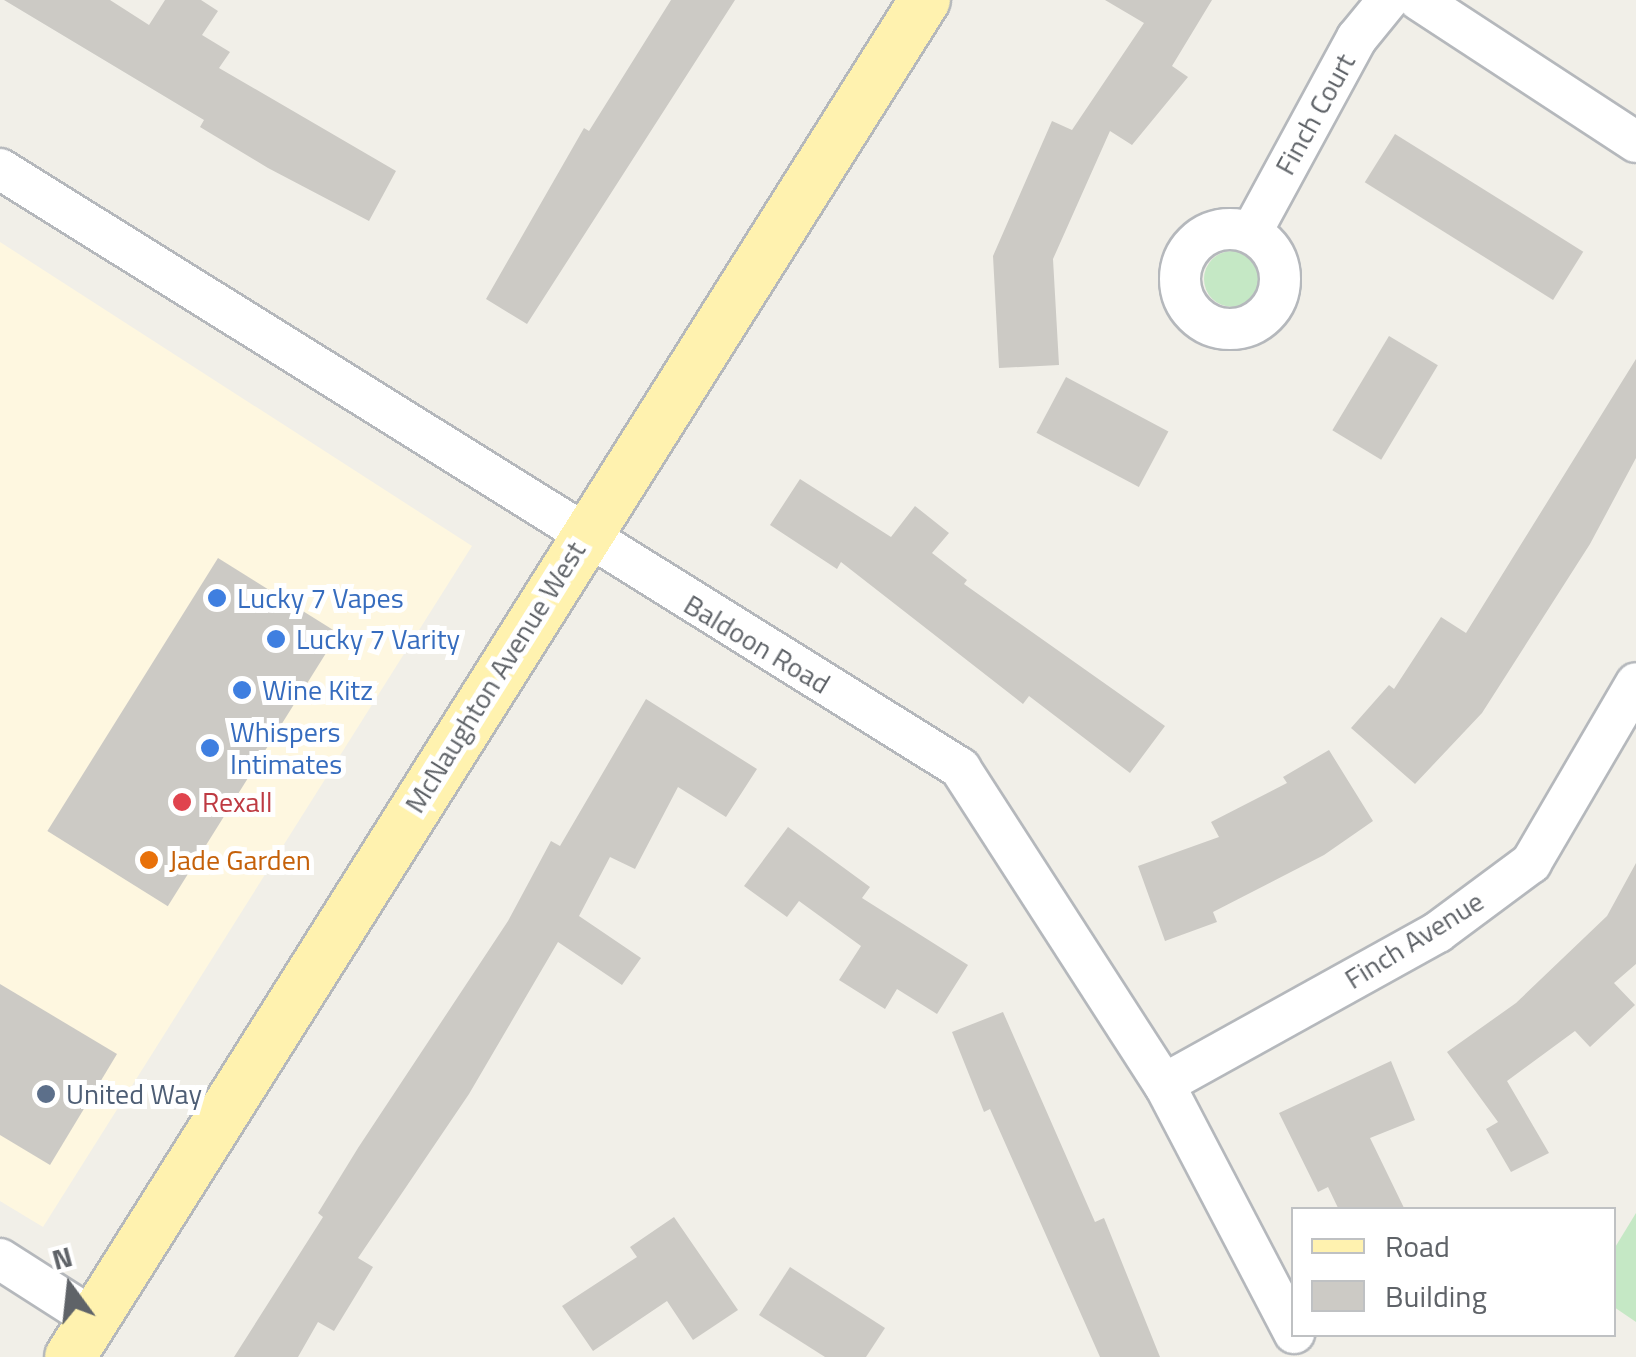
<!DOCTYPE html>
<style>
body{margin:0}
#map{position:relative;width:1636px;height:1357px;overflow:hidden;background:#f1efe8;font-family:"Titillium Web",sans-serif}
div>[style]{position:absolute}
[style*='--x']{left:calc(var(--x)*1px);top:calc(var(--y)*1px);width:calc(var(--w)*1px);rotate:calc(var(--a)*1deg)}
.commercial>*{inset:0;background:#fef7e0}
.green>*{inset:0;background:#c5e8c5}
.round{border-radius:50%}
.building>*{inset:0;background:#cccac5;transform-origin:0 0}
.roads{filter:drop-shadow(2px 0 #b5b8bc) drop-shadow(-2px 0 #b5b8bc) drop-shadow(0 2px #b5b8bc) drop-shadow(0 -2px #b5b8bc)}
.minor>*{height:40px;margin:-20px;padding:0 20px;transform-origin:20px;border-radius:20px;background:#fff}
.minor>.ring{margin:-20px;padding:0;box-sizing:content-box;background:none;border:40px solid #fff;border-radius:50%}
.major>*{height:50px;margin:-25px;padding:0 25px;transform-origin:25px;border-radius:25px;background:#fff2af}
.dots>*{width:28px;height:28px;translate:-50% -50%;box-sizing:border-box;border:5px solid #fff;border-radius:50%}
span{translate:-50% -50%;white-space:nowrap;text-align:center;line-height:1.15;-webkit-text-stroke:10px #fff;paint-order:stroke}
.street-label{font-size:28px;color:#5f6368}
.shop-label{font-size:28px;color:#366cbe}
.left{translate:0 -50%;text-align:left}
.health-label{font-size:28px;color:#be3a42}
.food-label{font-size:28px;color:#c56008}
.service-label{font-size:28px;color:#4e5e75}
.legend{position:absolute;left:1291px;top:1207px;width:325px;height:130px;box-sizing:border-box;background:#fff;border:2px solid #bfc1c3;margin:0;padding:12px 18px;list-style:none;font-size:30px;color:#5f6368}
.legend li{display:flex;align-items:center;gap:20px;height:50px}
.legend b{width:50px;border:2px solid #bfc1c3}
.north{position:absolute;left:20px;top:1237px;width:100px;height:100px;-webkit-text-stroke:8px #fff;paint-order:stroke;rotate:345deg;font-size:28px;font-weight:700;line-height:40px;text-align:center;color:#5f6368}
.north::after{content:'';display:block;margin:auto;width:35px;height:45px;background:#5f6368;clip-path:polygon(50% 0,100% 100%,50% 72%,0 100%)}
</style>
<div id="map">
<div class="commercial">
<i style="clip-path:polygon(0 242px,472px 546px,43px 1227px,0 1201px)"></i>
</div>
<div class="green">
<i class="round" style="left:1204px;top:251px;width:56px;height:56px"></i>
<i style="clip-path:polygon(1636px 1213px,1636px 1322px,1614px 1307px,1614px 1249px)"></i>
</div>
<div class="building">
<i style="clip-path:polygon(4px 0,110px 0,149px 25px,165px 0,201px 0,218px 11px,202px 35px,230px 52px,219px 68px,396px 171px,369px 221px,268px 168px,200px 127px,204px 120px)"></i>
<i style="clip-path:polygon(671px 0,735px 0,527px 324px,486px 299px,584px 128px,589px 131px)"></i>
<i style="clip-path:polygon(1105px 0,1212px 0,1172px 66px,1188px 77px,1132px 145px,1110px 131px,1053px 259px,1059px 365px,999px 368px,993px 256px,1052px 121px,1072px 130px,1144px 23px)"></i>
<i style="left:1395px;top:134px;width:222px;height:57px;rotate:32deg"></i>
<i style="left:1389px;top:336px;width:57px;height:110px;rotate:31deg"></i>
<i style="clip-path:polygon(1636px 359px,1636px 458px,1590px 544px,1482px 713px,1415px 784px,1351px 728px,1389px 685px,1394px 689px,1441px 617px,1466px 633px)"></i>
<i style="left:1066px;top:377px;width:116px;height:63px;rotate:28deg"></i>
<i style="clip-path:polygon(800px 479px,891px 537px,915px 506px,949px 533px,932px 553px,967px 580px,964px 584px,1165px 726px,1130px 773px,1029px 696px,1023px 704px,841px 562px,837px 569px,770px 525px)"></i>
<i style="left:218px;top:558px;width:142px;height:322px;rotate:32deg"></i>
<i style="clip-path:polygon(646px 699px,757px 769px,726px 817px,678px 787px,635px 869px,610px 857px,579px 916px,641px 958px,622px 985px,558px 942px,469px 1094px,358px 1258px,373px 1267px,334px 1331px,318px 1322px,298px 1357px,234px 1357px,323px 1217px,318px 1213px,358px 1148px,508px 921px,551px 841px,560px 846px)"></i>
<i style="clip-path:polygon(1329px 750px,1373px 821px,1324px 855px,1213px 912px,1217px 922px,1165px 941px,1138px 866px,1219px 837px,1211px 822px,1287px 783px,1283px 777px)"></i>
<i style="clip-path:polygon(788px 827px,870px 887px,862px 898px,968px 965px,937px 1014px,897px 989px,885px 1009px,839px 980px,861px 946px,799px 901px,787px 917px,744px 886px)"></i>
<i style="clip-path:polygon(1636px 863px,1636px 964px,1614px 983px,1635px 1005px,1590px 1047px,1575px 1031px,1507px 1081px,1549px 1153px,1511px 1172px,1486px 1129px,1498px 1122px,1447px 1052px,1516px 1003px,1607px 916px)"></i>
<i style="clip-path:polygon(0 984px,117px 1054px,50px 1165px,0 1135px)"></i>
<i style="clip-path:polygon(1003px 1012px,1095px 1222px,1104px 1218px,1160px 1357px,1100px 1357px,990px 1109px,984px 1112px,952px 1032px)"></i>
<i style="clip-path:polygon(1391px 1061px,1415px 1120px,1370px 1138px,1405px 1210px,1339px 1210px,1328px 1187px,1318px 1192px,1279px 1113px)"></i>
<i style="clip-path:polygon(674px 1217px,738px 1310px,693px 1340px,667px 1301px,593px 1351px,562px 1306px,637px 1257px,630px 1247px)"></i>
<i style="clip-path:polygon(790px 1267px,885px 1328px,866px 1357px,825px 1357px,759px 1315px)"></i>
</div>
<div class="roads">
<div class="minor">
<i style="--x:1419;--y:0;--w:259;--a:33.2"></i>
<i style="--x:0;--y:169;--w:1132;--a:31.96"></i>
<i style="--x:960;--y:768;--w:376;--a:57.2"></i>
<i style="--x:1164;--y:1084;--w:281;--a:62.4"></i>
<i class="ring" style="left:1180px;top:229px;width:60px;height:60px"></i>
<i style="--x:1251;--y:233;--w:222;--a:-61.5"></i>
<i style="--x:1357;--y:38;--w:49;--a:-50.8"></i>
<i style="--x:1164;--y:1084;--w:313;--a:-29"></i>
<i style="--x:1438;--y:932;--w:116;--a:-36.6"></i>
<i style="--x:1531;--y:863;--w:208;--a:-59.7"></i>
<i style="--x:0;--y:1259;--w:112;--a:32.6"></i>
</div>
<div class="major">
<i style="--x:70;--y:1357;--w:1604;--a:-57.79"></i>
</div>
</div>
<div class="dots">
<i style="left:217px;top:598px;background:#3f7fe0"></i>
<i style="left:276px;top:639px;background:#3f7fe0"></i>
<i style="left:242px;top:690px;background:#3f7fe0"></i>
<i style="left:210px;top:748px;background:#3f7fe0"></i>
<i style="left:182px;top:802px;background:#e0444e"></i>
<i style="left:149px;top:860px;background:#e8710a"></i>
<i style="left:46px;top:1094px;background:#5c6f8a"></i>
</div>
<div class="street-label">
<span style="left:1315px;top:114px;rotate:-61deg">Finch Court</span>
<span style="left:757px;top:644px;rotate:31deg">Baldoon Road</span>
<span style="left:495px;top:677px;rotate:-58deg">McNaughton Avenue West</span>
<span style="left:1414px;top:940px;rotate:-32deg">Finch Avenue</span>
</div>
<div class="shop-label">
<span class="left" style="left:237px;top:598px">Lucky 7 Vapes</span>
<span class="left" style="left:296px;top:639px">Lucky 7 Varity</span>
<span class="left" style="left:262px;top:690px">Wine Kitz</span>
<span class="left" style="left:230px;top:748px">Whispers<br>Intimates</span>
</div>
<div class="health-label">
<span class="left" style="left:202px;top:802px">Rexall</span>
</div>
<div class="food-label">
<span class="left" style="left:169px;top:860px">Jade Garden</span>
</div>
<div class="service-label">
<span class="left" style="left:66px;top:1094px">United Way</span>
</div>
<ul class="legend">
<li><b style="height:12px;background:#fff2af"></b>Road</li>
<li><b style="height:28px;background:#cccac5"></b>Building</li>
</ul>
<div class="north">N</div>
</div>
